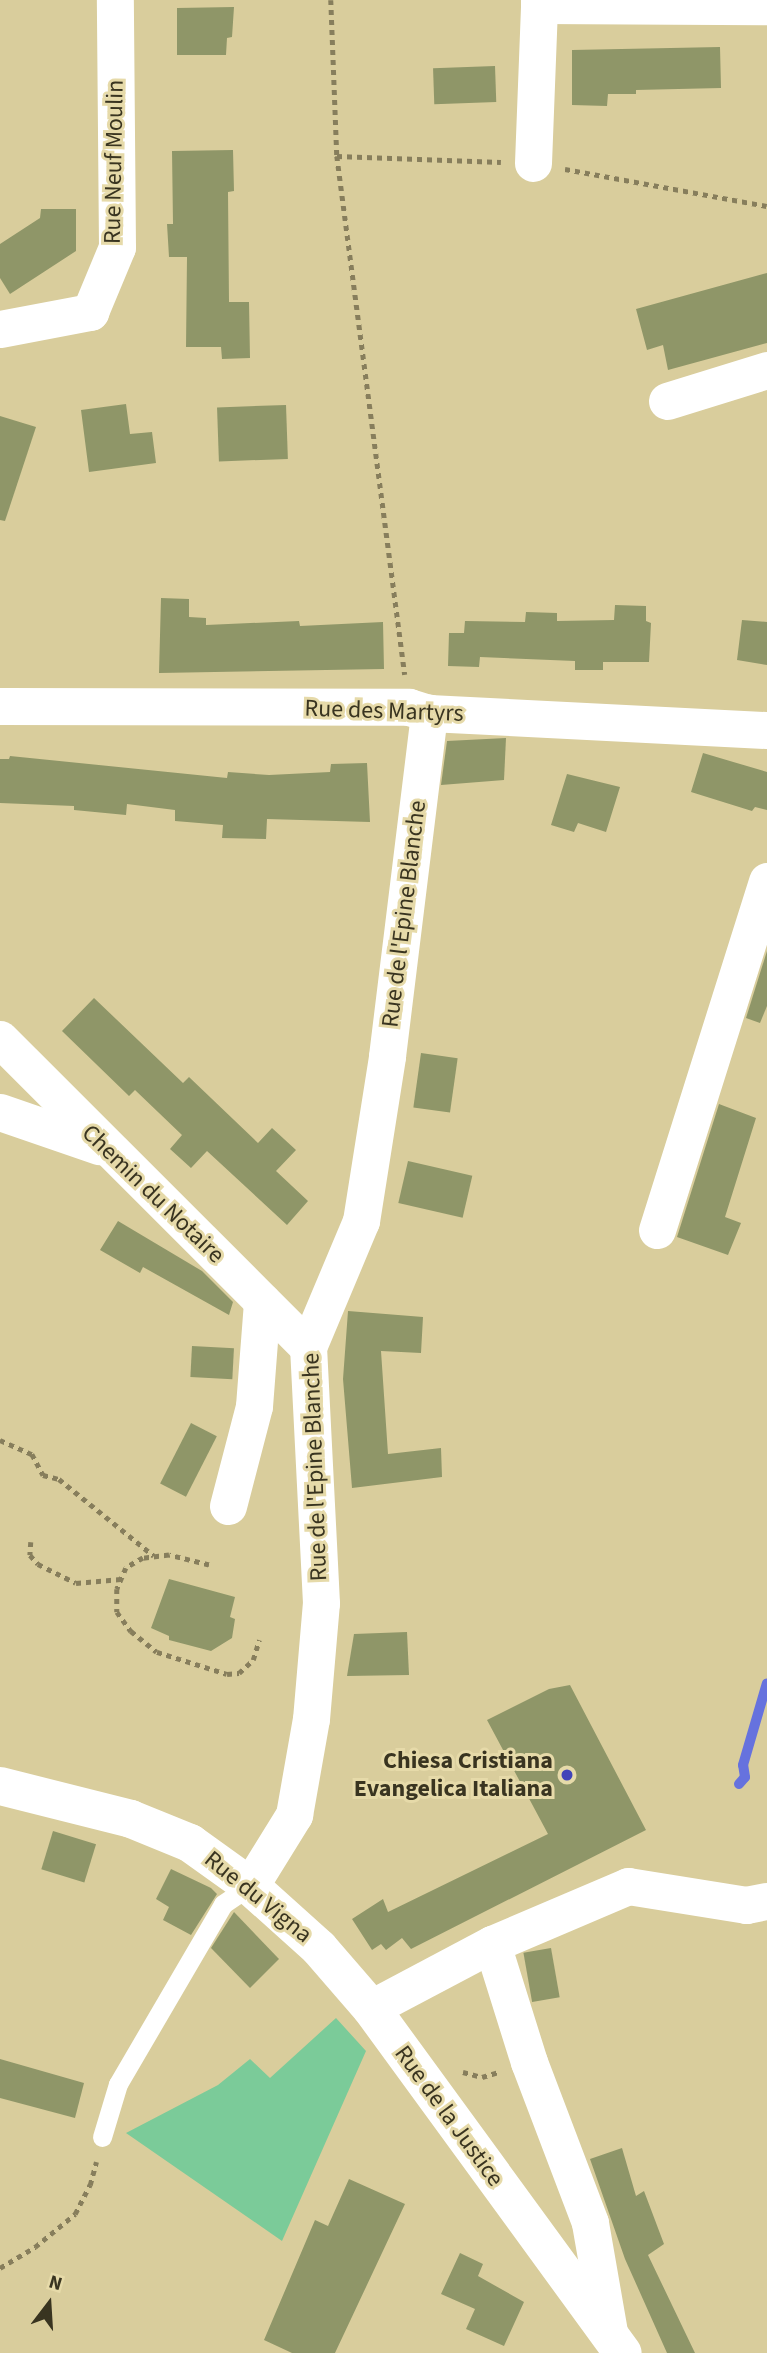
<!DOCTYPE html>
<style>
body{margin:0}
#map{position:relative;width:767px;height:2353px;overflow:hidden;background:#d9cd9c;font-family:"Source Sans 3",sans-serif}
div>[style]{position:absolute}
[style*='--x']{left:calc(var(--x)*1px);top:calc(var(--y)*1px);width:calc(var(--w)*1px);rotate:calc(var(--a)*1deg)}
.green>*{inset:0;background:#7bcb99}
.stream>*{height:10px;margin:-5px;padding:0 5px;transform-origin:5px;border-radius:5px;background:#6672de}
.building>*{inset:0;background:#8f9668;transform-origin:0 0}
.path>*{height:4.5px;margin-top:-2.25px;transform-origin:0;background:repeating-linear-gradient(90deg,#877e5c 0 5px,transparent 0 10px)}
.service>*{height:19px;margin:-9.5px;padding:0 9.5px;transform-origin:9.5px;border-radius:9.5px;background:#fff}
.minor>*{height:37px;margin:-18.5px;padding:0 18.5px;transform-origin:18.5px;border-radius:18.5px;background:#fff}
.tertiary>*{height:38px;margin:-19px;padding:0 19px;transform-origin:19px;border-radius:19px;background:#fff}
.dots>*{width:19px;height:19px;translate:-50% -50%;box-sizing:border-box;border:4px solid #e6daa9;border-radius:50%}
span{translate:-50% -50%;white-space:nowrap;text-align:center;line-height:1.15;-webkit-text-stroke:6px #e6daa9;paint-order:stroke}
.street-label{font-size:24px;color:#393420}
.poi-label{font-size:24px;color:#393420;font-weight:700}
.right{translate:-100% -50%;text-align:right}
.north{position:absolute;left:14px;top:2269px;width:70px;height:70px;-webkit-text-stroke:5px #e6daa9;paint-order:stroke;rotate:17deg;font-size:19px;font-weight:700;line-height:28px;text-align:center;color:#393420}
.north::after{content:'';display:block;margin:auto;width:24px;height:32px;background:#393420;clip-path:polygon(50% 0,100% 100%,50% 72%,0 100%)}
</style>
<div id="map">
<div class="green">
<i style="clip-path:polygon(336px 2018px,366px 2051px,282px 2241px,126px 2133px,218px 2085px,250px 2059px,270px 2078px)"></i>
</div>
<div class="stream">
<i style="--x:739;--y:1784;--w:9;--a:-49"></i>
<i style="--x:745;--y:1777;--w:12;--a:-99"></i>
<i style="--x:743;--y:1765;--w:85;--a:-73.7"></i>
</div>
<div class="building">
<i style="clip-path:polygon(234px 7px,232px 37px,227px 38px,226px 55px,177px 55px,177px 8px)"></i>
<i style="clip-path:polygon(720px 47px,721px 88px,636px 90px,636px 94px,608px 94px,607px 106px,572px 105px,572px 50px)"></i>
<i style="left:495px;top:66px;width:36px;height:62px;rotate:88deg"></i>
<i style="clip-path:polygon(233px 150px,234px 191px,228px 192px,229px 302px,249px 302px,250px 358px,222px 359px,221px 347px,186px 347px,187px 257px,169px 257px,167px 224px,173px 224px,172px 151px)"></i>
<i style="clip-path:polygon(41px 209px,76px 209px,76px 251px,10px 294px,0 278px,0 244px,40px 218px)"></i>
<i style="clip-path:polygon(767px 273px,767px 343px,668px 370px,663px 345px,647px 350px,636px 309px)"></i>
<i style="clip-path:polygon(126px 404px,130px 434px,152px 432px,156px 463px,89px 472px,81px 410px)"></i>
<i style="left:286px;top:405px;width:54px;height:69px;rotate:88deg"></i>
<i style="clip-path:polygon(0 416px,36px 427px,5px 521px,0 520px)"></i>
<i style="clip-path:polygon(161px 598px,189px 599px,189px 617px,206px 618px,206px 625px,299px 621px,300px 626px,383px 622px,384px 669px,159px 673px)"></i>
<i style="clip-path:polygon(615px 605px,646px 606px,646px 621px,651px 623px,649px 662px,603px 662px,603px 670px,575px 670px,575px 661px,480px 657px,479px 667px,448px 666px,449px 633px,464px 633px,465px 621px,525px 622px,526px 612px,557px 613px,557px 621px,614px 620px)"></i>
<i style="clip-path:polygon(742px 620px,767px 622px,767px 665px,737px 660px)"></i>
<i style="clip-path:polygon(506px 738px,504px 780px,441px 785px,447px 741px)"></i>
<i style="clip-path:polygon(703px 753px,767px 772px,767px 810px,755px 807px,752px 811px,691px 792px)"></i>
<i style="clip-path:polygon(10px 756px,227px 778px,228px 772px,269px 775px,330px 772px,331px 764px,367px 763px,370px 822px,267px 819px,266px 839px,222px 838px,223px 825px,175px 821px,175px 810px,127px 804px,126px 815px,74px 810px,74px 806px,0 803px,0 759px,9px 759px)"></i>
<i style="clip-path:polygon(567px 774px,620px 787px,606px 832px,578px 823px,574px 832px,551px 825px)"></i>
<i style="clip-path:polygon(767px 951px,767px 1006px,760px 1023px,746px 1018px)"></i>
<i style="clip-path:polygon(94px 998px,183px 1083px,189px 1077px,258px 1143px,272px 1128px,296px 1150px,276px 1171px,308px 1201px,287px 1225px,207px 1151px,191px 1168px,170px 1149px,182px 1135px,135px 1090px,129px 1096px,62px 1031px)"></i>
<i style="left:421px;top:1053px;width:37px;height:55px;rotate:8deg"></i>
<i style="clip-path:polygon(719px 1104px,756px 1118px,725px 1217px,741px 1223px,728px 1255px,677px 1237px)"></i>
<i style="left:408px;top:1161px;width:66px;height:43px;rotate:13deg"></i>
<i style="clip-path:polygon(118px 1221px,202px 1271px,233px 1302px,229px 1315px,143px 1267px,140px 1273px,100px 1250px)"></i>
<i style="clip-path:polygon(348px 1311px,423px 1317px,421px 1353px,381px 1351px,388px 1454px,441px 1448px,442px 1477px,352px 1488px,343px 1379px)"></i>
<i style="left:192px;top:1346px;width:42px;height:31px;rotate:3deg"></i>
<i style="left:191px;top:1423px;width:29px;height:68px;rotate:27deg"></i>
<i style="clip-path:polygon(169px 1579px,235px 1597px,230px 1617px,235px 1619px,232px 1638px,211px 1651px,169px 1640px,169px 1636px,151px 1628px)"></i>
<i style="clip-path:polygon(407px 1632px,409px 1675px,347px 1676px,354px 1634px)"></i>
<i style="clip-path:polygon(570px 1685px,646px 1830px,411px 1949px,402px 1938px,386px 1950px,381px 1944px,372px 1950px,352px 1919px,383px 1899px,388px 1912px,548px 1834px,487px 1720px,549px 1689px)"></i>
<i style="left:53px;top:1831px;width:45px;height:40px;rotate:17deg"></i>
<i style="clip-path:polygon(171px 1869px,211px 1888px,217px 1894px,191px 1935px,163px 1920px,169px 1907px,156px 1899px)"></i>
<i style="clip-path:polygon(234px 1912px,279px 1959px,250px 1988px,211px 1948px)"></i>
<i style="left:551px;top:1948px;width:50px;height:28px;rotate:80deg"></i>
<i style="clip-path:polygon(0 2059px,84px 2083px,75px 2118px,0 2098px)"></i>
<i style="clip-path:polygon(622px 2148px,636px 2196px,644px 2191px,664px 2244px,648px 2255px,695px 2353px,667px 2353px,625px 2259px,590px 2159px)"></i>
<i style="clip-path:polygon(349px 2179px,405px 2204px,335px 2353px,292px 2353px,264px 2340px,315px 2220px,328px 2226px)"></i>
<i style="clip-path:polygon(460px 2253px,483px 2264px,478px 2276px,524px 2302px,504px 2346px,466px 2329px,475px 2309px,441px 2294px)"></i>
</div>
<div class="path">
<i style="--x:331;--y:0;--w:156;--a:87.8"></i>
<i style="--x:337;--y:156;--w:523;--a:82.54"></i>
<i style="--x:337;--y:156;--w:164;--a:2.1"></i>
<i style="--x:565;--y:169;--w:205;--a:10.4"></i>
<i style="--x:0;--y:1440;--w:35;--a:24"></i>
<i style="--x:32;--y:1454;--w:24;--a:62"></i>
<i style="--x:43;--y:1475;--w:16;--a:14"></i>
<i style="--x:59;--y:1479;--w:122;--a:39"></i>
<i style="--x:31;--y:1542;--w:13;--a:94"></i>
<i style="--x:30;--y:1555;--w:12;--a:48"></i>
<i style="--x:38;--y:1564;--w:42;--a:26.6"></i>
<i style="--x:76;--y:1583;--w:45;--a:-5.1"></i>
<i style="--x:209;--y:1565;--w:41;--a:-166"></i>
<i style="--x:169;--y:1555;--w:26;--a:173"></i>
<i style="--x:143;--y:1558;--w:20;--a:150"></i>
<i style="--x:126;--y:1568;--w:23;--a:113"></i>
<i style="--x:117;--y:1589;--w:23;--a:90"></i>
<i style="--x:117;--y:1612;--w:24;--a:54"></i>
<i style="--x:131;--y:1631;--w:33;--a:39"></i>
<i style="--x:157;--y:1652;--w:73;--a:17.4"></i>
<i style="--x:227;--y:1674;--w:12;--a:-5"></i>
<i style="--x:239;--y:1673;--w:19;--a:-43"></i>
<i style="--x:253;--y:1660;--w:21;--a:-73"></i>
<i style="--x:463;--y:2072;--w:20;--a:15"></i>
<i style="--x:482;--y:2077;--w:17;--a:-17"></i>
<i style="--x:0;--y:2268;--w:41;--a:-31"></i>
<i style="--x:35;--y:2247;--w:52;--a:-39.5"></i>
<i style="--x:75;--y:2214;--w:33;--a:-63"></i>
<i style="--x:90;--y:2185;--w:24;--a:-75"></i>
</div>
<div class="service">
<i style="--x:102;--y:2137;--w:55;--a:-73.2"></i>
<i style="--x:118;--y:2084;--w:208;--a:-59.7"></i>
<i style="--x:223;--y:1904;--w:32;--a:-34"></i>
</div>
<div class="minor">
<i style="--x:539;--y:0;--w:5;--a:90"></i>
<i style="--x:539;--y:5;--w:228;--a:0.3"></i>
<i style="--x:533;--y:163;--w:158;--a:-87.8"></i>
<i style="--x:0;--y:329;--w:92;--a:-10.7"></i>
<i style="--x:90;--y:312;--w:70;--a:-67.4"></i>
<i style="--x:117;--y:247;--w:247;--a:-90.5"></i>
<i style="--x:667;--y:401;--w:105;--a:-17.2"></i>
<i style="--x:0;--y:706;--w:409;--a:0.1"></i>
<i style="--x:409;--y:707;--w:21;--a:17"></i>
<i style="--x:429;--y:713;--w:338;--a:2.9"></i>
<i style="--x:0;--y:1039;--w:436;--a:45"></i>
<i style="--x:0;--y:1112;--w:105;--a:19"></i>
<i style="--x:657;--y:1230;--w:366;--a:-72.5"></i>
<i style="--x:228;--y:1506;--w:103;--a:-75.4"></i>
<i style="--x:254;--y:1406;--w:105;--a:-85.6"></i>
<i style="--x:250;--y:1886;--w:84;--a:-58.2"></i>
<i style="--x:294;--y:1815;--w:97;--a:-80"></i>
<i style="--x:311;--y:1719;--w:116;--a:-85.1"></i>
<i style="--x:321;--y:1603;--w:256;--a:-92.9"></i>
<i style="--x:308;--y:1347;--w:137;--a:-67.2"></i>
<i style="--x:361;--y:1221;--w:167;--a:-81"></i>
<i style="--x:387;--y:1056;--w:346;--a:-83"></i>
<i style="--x:492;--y:1944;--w:124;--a:72.6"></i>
<i style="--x:529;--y:2062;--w:172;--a:69.2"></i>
<i style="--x:590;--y:2223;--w:111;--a:80.1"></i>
<i style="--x:371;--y:2008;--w:137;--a:-27.9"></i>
<i style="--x:492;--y:1944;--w:148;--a:-23.1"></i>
<i style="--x:628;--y:1886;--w:120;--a:9.1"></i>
<i style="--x:746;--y:1905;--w:21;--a:-11"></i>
</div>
<div class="tertiary">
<i style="--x:0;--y:1786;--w:135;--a:14.1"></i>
<i style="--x:131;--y:1819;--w:64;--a:22.1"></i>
<i style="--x:190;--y:1843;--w:74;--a:35.6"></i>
<i style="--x:250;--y:1886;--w:93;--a:41.9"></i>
<i style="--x:319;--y:1948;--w:79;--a:49.1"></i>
<i style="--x:371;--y:2008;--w:427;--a:53.9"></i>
</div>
<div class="dots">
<i style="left:567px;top:1775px;background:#4144b9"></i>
</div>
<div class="street-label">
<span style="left:114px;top:162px;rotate:-89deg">Rue Neuf Moulin</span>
<span style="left:384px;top:711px;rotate:2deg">Rue des Martyrs</span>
<span style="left:404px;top:914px;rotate:-83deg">Rue de l'Epine Blanche</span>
<span style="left:153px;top:1194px;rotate:44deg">Chemin du Notaire</span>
<span style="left:315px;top:1467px;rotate:-92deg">Rue de l'Epine Blanche</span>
<span style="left:258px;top:1897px;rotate:39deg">Rue du Vigna</span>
<span style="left:449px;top:2116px;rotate:54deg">Rue de la Justice</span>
</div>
<div class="poi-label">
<span class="right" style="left:553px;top:1775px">Chiesa Cristiana<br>Evangelica Italiana</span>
</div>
<div class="north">N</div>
</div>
